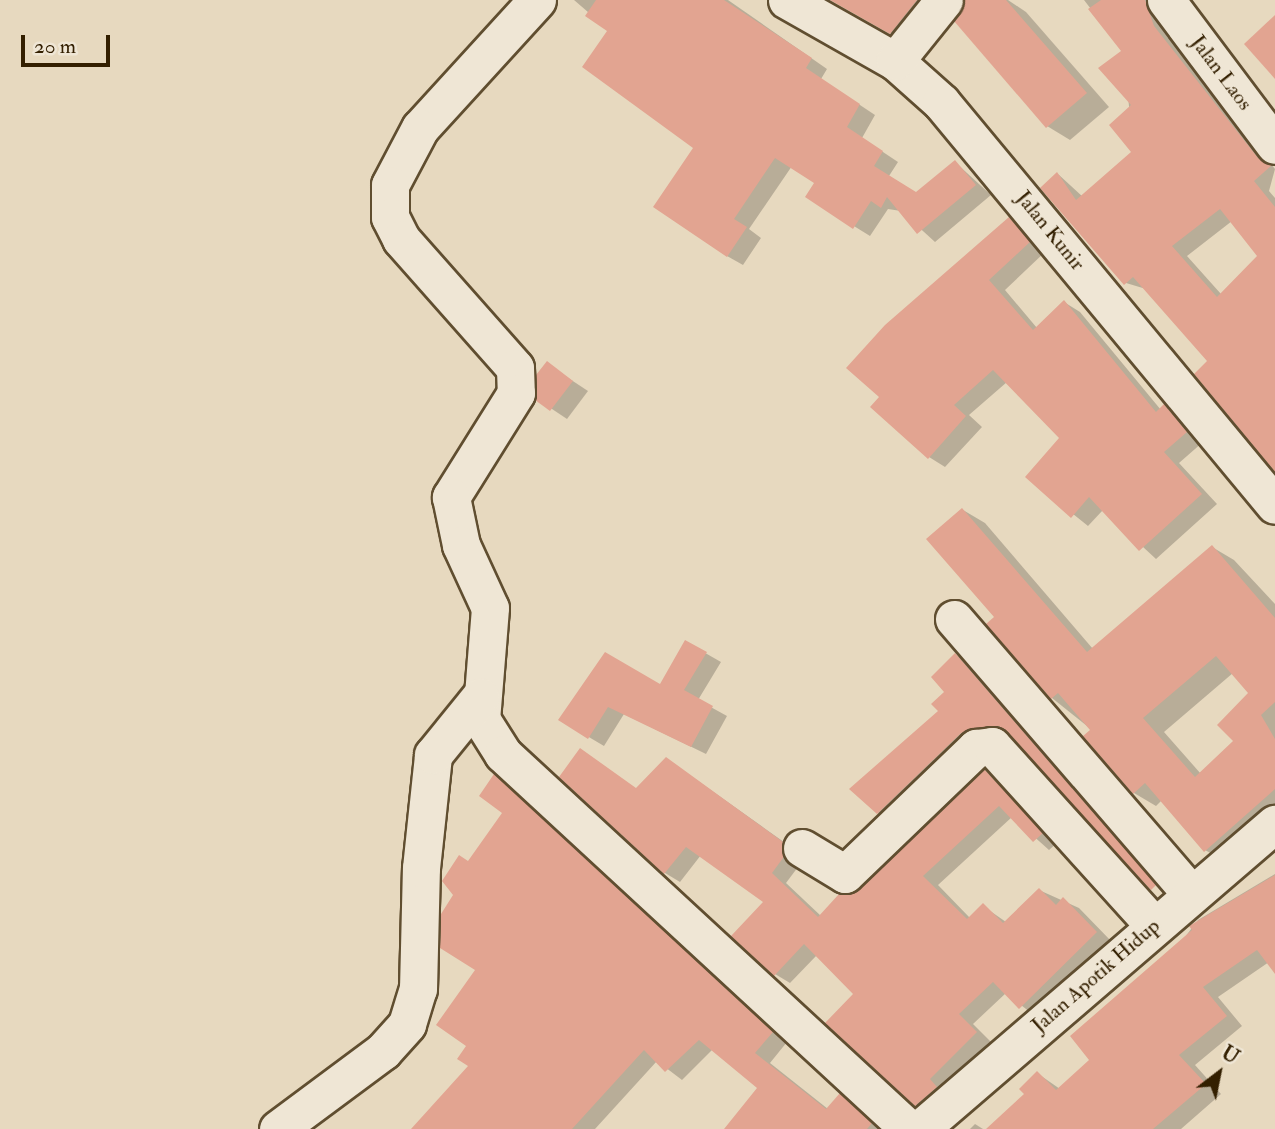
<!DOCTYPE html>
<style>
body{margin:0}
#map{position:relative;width:1275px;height:1129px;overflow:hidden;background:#e7d9bf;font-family:"IM FELL Double Pica",serif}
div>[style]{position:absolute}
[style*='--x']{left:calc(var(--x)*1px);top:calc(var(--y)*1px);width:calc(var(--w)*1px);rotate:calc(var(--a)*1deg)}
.shadow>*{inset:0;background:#0003}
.building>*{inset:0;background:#e2a491}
.roads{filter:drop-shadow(2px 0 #604e30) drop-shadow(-2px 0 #604e30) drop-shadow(0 2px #604e30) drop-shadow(0 -2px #604e30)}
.minor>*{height:37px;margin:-18.5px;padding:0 18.5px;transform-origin:18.5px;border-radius:18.5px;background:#efe6d5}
span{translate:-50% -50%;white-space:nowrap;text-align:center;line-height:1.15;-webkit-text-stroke:5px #efe6d5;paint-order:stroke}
.street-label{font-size:21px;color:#331f00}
.north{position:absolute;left:1184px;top:1038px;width:70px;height:70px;-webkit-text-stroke:5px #efe6d5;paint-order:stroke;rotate:32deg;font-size:19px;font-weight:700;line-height:28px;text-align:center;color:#331f00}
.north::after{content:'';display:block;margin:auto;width:24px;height:32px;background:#331f00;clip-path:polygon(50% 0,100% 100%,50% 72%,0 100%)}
.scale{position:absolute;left:21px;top:35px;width:89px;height:32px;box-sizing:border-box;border:4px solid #331f00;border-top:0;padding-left:9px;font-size:21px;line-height:24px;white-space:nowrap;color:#331f00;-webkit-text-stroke:5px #efe6d5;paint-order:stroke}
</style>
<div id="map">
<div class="shadow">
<i style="clip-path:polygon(574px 0,728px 0,827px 69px,821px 79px,875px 115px,862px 138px,898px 162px,889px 176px,917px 194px,955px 162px,991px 195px,935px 242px,901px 211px,888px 209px,870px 236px,807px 197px,816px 182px,792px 166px,749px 229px,761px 238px,743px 265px,727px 256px,696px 147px,610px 31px)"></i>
<i style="clip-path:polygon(837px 0,929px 0,906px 42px)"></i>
<i style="clip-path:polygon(975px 0,1008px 0,1026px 12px,1109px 107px,1070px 140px,1047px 126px)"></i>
<i style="clip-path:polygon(evenodd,1084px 0,1160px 0,1170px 38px,1275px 169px,1269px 191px,1275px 198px,1275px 475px,1196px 374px,1210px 361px,1146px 289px,1126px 283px,1058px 174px,1083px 197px,1134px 152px,1123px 51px,1084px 0,1232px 221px,1260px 256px,1221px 294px,1187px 256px,1232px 221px)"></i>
<i style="clip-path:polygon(1009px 219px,1045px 252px,1005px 290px,1037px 328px,1064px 302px,1080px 312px,1161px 410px,1181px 416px,1203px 442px,1179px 463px,1217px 504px,1156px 559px,1103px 510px,1088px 526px,1027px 477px,1062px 438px,1007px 382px,969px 415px,982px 427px,945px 467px,929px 457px)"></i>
<i style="clip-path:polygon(547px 364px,588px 391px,567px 419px,537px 399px)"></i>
<i style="clip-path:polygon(evenodd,963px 510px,985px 523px,1093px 649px,1212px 547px,1234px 560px,1275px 604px,1275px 819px,1228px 863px,1205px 850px,1162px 800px,1156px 806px,1134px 793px,1092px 730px,1052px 698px,996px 618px,963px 510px,1233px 673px,1250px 694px,1235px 741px,1201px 774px,1164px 732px,1233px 673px)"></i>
<i style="clip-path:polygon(686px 642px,721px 662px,698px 700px,727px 716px,706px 754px,624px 714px,604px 746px,560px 720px,660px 686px)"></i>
<i style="clip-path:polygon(956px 655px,971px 664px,1167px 897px,1009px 735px,977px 741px,893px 822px,878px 813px,940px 711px)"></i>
<i style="clip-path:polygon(667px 759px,798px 852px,798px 867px,786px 883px,821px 916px,860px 891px,985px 771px,1057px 843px,1049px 850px,1012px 817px,938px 885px,970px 918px,983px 906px,1006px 922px,1039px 890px,1079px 908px,1112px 942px,1036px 1017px,1006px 993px,973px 1024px,991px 1042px,944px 1088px,931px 1113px,916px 1104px,855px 994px,817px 955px,790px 983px,775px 974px,766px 902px,701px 855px,680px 882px,665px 873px,637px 789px)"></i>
<i style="clip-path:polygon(495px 777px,787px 1042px,770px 1063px,828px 1109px,840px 1096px,882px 1129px,726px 1129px,759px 1088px,713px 1049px,682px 1080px,657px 1061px,595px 1129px,414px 1129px,470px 1066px,477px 970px,455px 895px,504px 813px)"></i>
<i style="clip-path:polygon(1275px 874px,1275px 966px,1269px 962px,1218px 997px,1242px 1026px,1195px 1065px,1221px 1094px,1181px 1129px,988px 1129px,1027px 1094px,1037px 1073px,1060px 1089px,1091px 1060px,1198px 920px)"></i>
<i style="clip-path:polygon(975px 1124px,983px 1129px,970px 1129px)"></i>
</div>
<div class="building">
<i style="clip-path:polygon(596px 0,724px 0,812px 58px,806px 68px,860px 104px,847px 127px,883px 151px,874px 166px,916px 192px,955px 160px,976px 185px,917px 234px,887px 197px,881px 208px,871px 201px,853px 229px,805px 197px,814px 183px,775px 158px,734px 219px,747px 227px,727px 257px,653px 207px,693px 148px,582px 67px,607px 31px,585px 16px)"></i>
<i style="clip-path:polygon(830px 0,917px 0,890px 34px)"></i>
<i style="clip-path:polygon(964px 0,1006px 0,1087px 93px,1046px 128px,954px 21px)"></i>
<i style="clip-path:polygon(evenodd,1101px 0,1145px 0,1154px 26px,1258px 158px,1272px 165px,1254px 181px,1275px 207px,1275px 472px,1194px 374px,1207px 361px,1133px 277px,1124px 285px,1040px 188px,1057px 172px,1076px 200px,1131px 152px,1109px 125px,1131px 105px,1098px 68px,1121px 51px,1088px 9px,1101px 0,1220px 209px,1257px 256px,1217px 297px,1172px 246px,1220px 209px)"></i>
<i style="clip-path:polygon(1275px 15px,1275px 79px,1244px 44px)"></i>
<i style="clip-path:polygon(1009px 217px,1030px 242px,989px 280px,1033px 330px,1064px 300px,1156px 412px,1164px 404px,1187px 432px,1164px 452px,1202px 494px,1139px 551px,1089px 497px,1071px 518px,1025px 477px,1059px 438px,993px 370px,954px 405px,966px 416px,928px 459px,870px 407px,879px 397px,846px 368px,885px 325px)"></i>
<i style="clip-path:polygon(547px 361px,573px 381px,550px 411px,535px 400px,536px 375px)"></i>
<i style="clip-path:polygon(evenodd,962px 508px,1087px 652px,1212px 545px,1275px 618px,1275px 702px,1261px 715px,1275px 739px,1275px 789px,1204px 852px,1145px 783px,1133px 794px,1083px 736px,1090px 730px,1058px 693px,1051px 699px,986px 624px,994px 617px,926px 539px,962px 508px,1216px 656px,1248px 693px,1217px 725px,1233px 741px,1195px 777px,1143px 718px,1216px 656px)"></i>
<i style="clip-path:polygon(685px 640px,707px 652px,684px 690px,713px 706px,691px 747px,608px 707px,588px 739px,558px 720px,605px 652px,660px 684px)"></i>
<i style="clip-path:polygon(955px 653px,1156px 885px,1151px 890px,999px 726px,961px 733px,877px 814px,849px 789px,938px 711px,931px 704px,944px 692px,931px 677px)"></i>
<i style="clip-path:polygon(580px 748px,636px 788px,666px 757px,783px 842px,783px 858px,772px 873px,818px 917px,839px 894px,860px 889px,984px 769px,1043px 833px,1033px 842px,999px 806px,923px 876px,967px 919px,983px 903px,1003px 923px,1039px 888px,1056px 905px,1063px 897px,1097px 932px,1019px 1009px,993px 982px,959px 1014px,977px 1032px,930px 1079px,937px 1087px,915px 1106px,825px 1023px,853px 994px,804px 944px,774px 976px,731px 936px,763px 902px,686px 847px,664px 874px,559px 777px)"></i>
<i style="clip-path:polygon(494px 774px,773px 1032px,755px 1053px,826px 1109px,840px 1093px,872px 1123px,867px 1129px,724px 1129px,757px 1088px,699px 1040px,665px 1072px,644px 1050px,572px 1129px,411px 1129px,468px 1066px,457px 1059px,466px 1046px,436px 1025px,475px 970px,440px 948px,441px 914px,453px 895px,442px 881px,459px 855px,468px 861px,502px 813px,479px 796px)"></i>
<i style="clip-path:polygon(1275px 875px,1275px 974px,1257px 950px,1203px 987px,1227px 1016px,1179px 1055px,1206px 1084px,1153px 1129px,986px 1129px,1024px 1094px,1019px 1089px,1037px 1071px,1056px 1090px,1089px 1060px,1070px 1036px,1192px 930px,1189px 926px)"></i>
</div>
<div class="roads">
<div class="minor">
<i style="--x:537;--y:0;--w:173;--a:132.4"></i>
<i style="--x:420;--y:128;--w:64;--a:117.8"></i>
<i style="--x:390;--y:185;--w:32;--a:90"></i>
<i style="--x:390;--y:217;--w:25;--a:63"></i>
<i style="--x:401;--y:239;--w:172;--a:48.5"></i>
<i style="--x:515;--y:368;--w:25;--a:88"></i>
<i style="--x:516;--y:393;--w:123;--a:122"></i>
<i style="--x:451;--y:497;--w:49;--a:78.2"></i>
<i style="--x:461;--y:545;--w:69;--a:65.3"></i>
<i style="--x:490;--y:608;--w:111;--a:94.6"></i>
<i style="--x:481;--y:719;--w:41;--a:57.8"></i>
<i style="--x:503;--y:754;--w:553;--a:42.73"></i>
<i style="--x:787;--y:0;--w:124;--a:29.5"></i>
<i style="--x:895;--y:61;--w:62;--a:41.7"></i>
<i style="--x:941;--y:102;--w:523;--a:50.35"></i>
<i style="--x:1166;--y:0;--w:181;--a:53.1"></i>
<i style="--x:895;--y:61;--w:78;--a:-51.2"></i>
<i style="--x:954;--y:619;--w:363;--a:49.2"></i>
<i style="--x:802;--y:848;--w:50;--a:31.2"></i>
<i style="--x:845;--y:874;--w:182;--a:-43.9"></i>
<i style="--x:976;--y:748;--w:16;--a:-7"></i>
<i style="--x:992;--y:746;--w:241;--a:47.9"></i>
<i style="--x:278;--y:1129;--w:131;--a:-36.6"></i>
<i style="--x:383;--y:1051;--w:36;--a:-48"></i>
<i style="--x:407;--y:1024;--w:37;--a:-73"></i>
<i style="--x:418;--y:989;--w:121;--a:-88.6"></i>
<i style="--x:421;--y:868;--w:114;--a:-83.9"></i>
<i style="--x:433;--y:755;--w:75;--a:-51"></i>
<i style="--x:920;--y:1129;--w:468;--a:-40.7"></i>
</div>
</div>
<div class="street-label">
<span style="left:1221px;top:73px;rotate:53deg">Jalan Laos</span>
<span style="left:1050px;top:231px;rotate:51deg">Jalan Kunir</span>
<span style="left:1096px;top:976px;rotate:-41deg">Jalan Apotik Hidup</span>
</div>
<div class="north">U</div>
<div class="scale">20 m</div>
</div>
